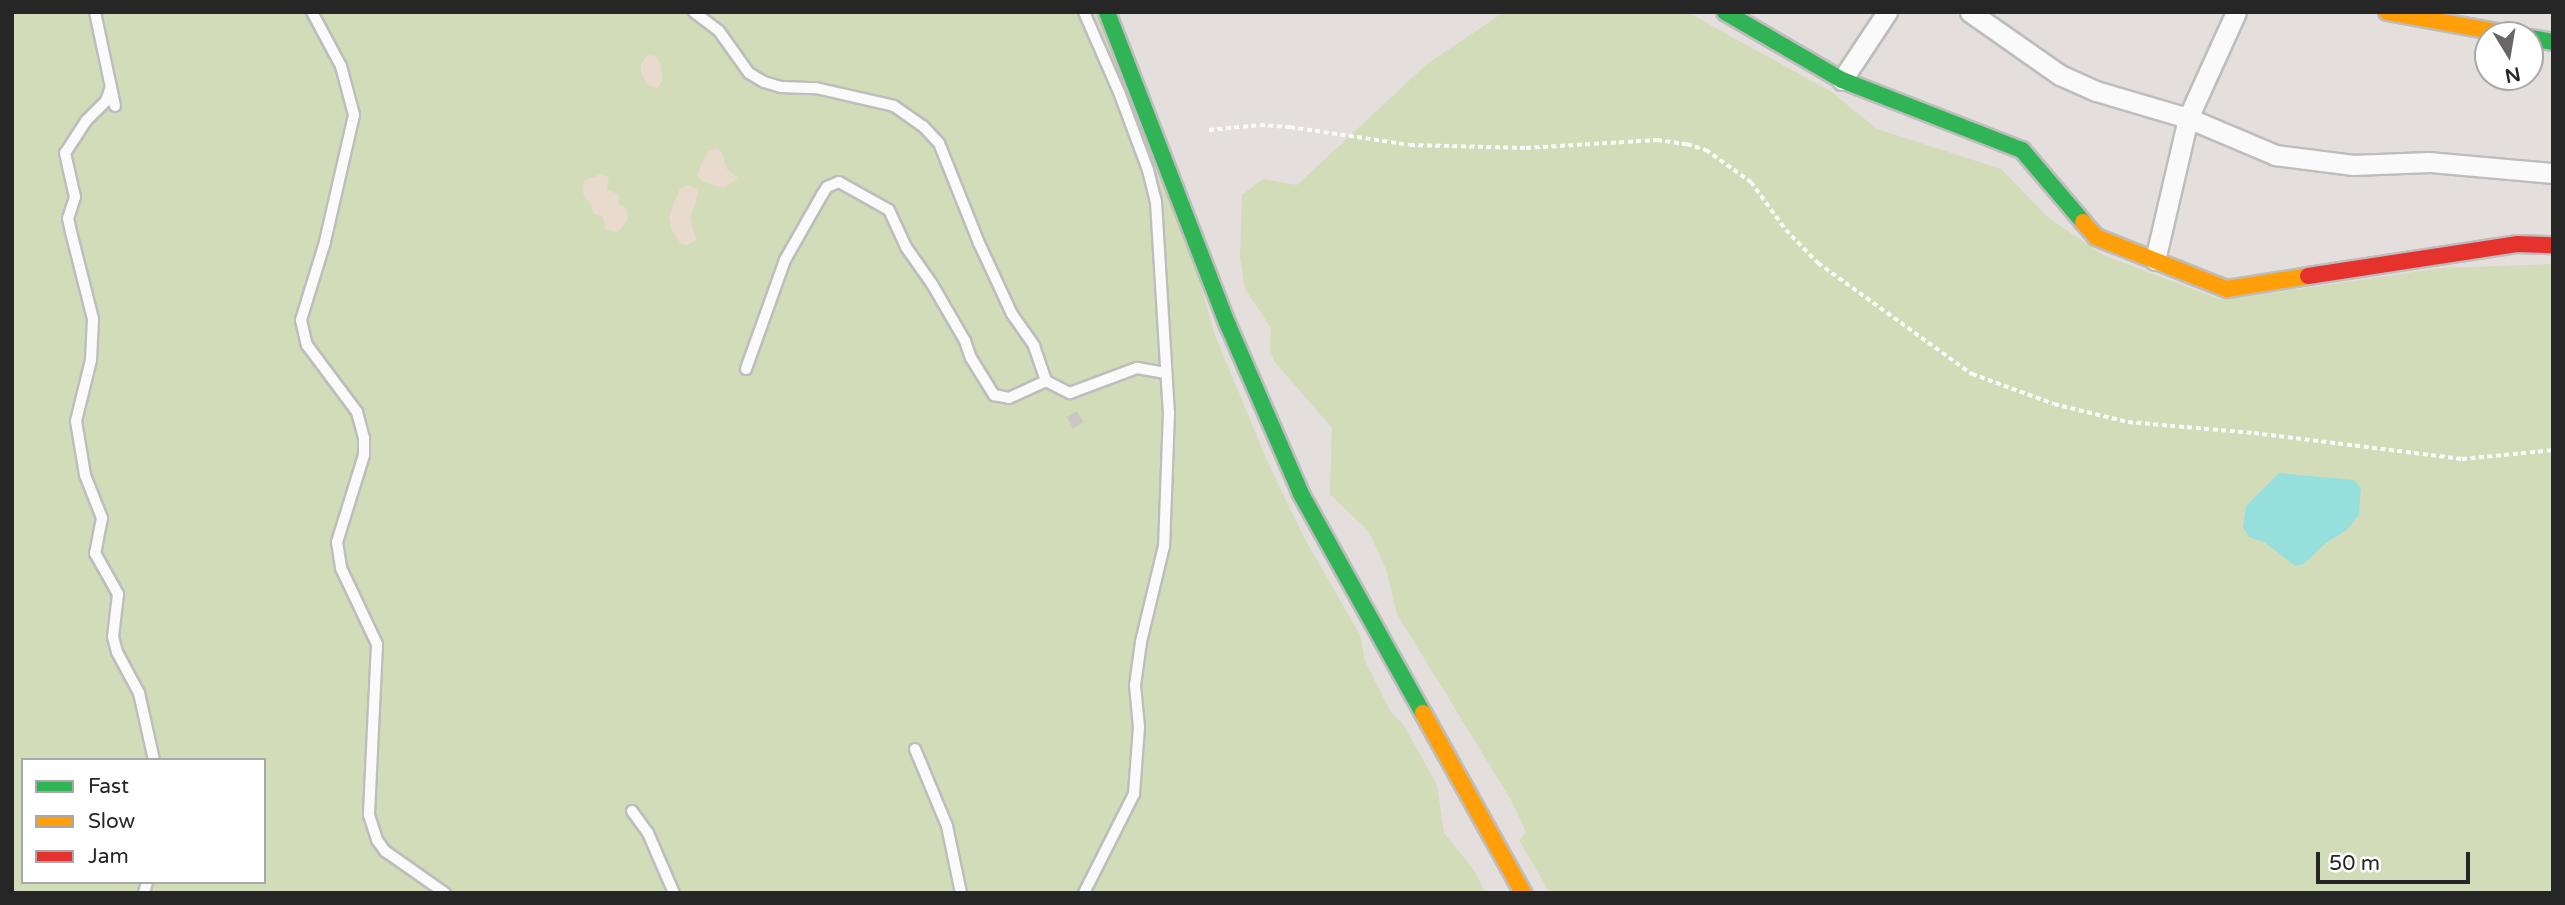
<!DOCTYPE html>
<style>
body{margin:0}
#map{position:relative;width:2565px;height:905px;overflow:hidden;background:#e4dedc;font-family:"Varela Round",sans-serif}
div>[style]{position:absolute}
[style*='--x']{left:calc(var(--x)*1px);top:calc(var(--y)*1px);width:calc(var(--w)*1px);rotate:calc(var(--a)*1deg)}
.green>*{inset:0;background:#d2dcb8}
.sand>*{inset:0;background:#e8dacc}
.water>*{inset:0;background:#96dfdd}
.building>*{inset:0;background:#cbc7c6;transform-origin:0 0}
.path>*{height:3.5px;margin-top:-1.75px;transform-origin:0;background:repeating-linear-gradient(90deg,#fbfafa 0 5px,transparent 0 8.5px)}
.roads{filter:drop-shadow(2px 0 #bebdbd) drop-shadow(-2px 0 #bebdbd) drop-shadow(0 2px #bebdbd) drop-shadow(0 -2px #bebdbd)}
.lane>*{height:10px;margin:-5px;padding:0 5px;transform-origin:5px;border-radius:5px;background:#fbfafa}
.street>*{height:19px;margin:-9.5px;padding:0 9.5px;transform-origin:9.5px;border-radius:9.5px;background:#fbfafa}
.fast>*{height:16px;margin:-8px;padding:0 8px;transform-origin:8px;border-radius:8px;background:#30b455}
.slow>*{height:16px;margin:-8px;padding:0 8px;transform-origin:8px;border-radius:8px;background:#ff9f0a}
.jam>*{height:16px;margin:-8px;padding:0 8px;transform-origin:8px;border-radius:8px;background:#e5322d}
span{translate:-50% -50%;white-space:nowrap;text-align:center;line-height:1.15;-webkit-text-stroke:7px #fff;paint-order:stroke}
.frame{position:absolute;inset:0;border:14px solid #262626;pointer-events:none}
.legend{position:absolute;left:21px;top:758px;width:245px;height:126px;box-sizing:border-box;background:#fff;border:2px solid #a8a8a8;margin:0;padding:9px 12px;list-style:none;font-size:21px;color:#262626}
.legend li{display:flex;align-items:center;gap:14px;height:35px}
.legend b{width:35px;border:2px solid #a8a8a8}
.north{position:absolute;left:2474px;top:21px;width:70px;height:70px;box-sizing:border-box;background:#fff;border:2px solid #a8a8a8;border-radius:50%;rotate:169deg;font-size:19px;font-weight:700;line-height:28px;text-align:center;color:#262626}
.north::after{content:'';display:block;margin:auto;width:24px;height:32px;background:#686666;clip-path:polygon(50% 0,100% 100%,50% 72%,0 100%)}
.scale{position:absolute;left:2316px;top:852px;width:154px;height:32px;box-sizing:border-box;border:4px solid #262626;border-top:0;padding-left:9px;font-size:21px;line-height:24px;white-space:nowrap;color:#262626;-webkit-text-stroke:5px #fff;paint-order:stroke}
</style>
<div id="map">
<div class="green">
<i style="clip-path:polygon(evenodd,12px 12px,1098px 12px,1198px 274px,1214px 333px,1268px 463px,1306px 541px,1360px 635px,1365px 661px,1390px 711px,1403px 724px,1437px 785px,1444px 833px,1473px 869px,1486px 893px,12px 893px,12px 12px,23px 760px,264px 760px,264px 882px,23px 882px,23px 760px)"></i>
<i style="clip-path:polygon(evenodd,1504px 12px,1687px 12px,1830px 91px,1877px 129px,2001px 169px,2049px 218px,2103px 255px,2222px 300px,2441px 268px,2553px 264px,2553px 893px,1550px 893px,1519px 840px,1526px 832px,1511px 800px,1397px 614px,1386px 569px,1369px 532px,1330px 494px,1332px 428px,1274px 361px,1270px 350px,1271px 328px,1245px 289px,1240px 258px,1242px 195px,1263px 179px,1297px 185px,1427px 64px,1504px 12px,2361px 488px,2359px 515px,2347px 530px,2326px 543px,2304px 564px,2295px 566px,2264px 542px,2246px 506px,2257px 496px,2361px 488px)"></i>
</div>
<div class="sand">
<i style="clip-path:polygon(648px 55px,655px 56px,661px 64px,663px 80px,657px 88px,647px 85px,641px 71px,641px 64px)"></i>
<i style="clip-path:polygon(716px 148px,722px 152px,727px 169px,739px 178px,724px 188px,701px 181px,697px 174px,708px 151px)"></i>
<i style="clip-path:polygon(601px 174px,609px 177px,607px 190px,618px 194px,619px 204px,626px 208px,628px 219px,618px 232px,605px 229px,603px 217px,593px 213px,591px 204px,583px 194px,584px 181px)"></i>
<i style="clip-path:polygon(688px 185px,697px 189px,698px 194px,690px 218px,696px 240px,687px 245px,681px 244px,672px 231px,669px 216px,680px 188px)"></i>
</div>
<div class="water">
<i style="clip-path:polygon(2279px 473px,2354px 480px,2361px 488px,2359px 515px,2347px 530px,2326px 543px,2304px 564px,2295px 566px,2264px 542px,2249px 537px,2243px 527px,2246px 506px)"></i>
</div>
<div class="building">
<i style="left:1077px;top:411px;width:13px;height:12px;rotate:61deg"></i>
</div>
<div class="path">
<i style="--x:1209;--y:130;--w:51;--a:-5.6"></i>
<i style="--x:1260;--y:125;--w:30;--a:4"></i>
<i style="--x:1290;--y:127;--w:121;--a:8.5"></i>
<i style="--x:1410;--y:145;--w:116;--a:1.5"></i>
<i style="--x:1526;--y:148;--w:131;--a:-3.5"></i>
<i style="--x:1657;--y:140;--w:30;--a:8"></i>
<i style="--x:1687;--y:144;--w:20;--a:18"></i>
<i style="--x:1706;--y:150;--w:55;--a:35.4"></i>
<i style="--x:1751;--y:182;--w:59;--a:53.9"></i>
<i style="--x:1786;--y:230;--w:46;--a:45.9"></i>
<i style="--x:1818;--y:263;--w:190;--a:35.8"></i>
<i style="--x:1972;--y:374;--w:87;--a:20.1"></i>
<i style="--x:2054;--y:404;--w:76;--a:13.7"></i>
<i style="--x:2128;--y:422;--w:126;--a:5"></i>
<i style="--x:2254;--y:433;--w:210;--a:7.1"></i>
<i style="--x:2462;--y:459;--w:91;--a:-5.6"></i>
</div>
<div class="roads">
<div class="lane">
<i style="--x:95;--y:12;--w:96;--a:78"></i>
<i style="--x:312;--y:12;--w:61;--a:61.8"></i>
<i style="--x:341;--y:66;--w:51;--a:75.1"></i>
<i style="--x:354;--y:115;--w:130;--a:102.9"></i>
<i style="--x:325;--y:242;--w:82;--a:107.1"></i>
<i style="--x:301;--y:320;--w:26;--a:77"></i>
<i style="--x:307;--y:345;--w:84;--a:53.3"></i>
<i style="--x:357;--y:412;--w:27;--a:75"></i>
<i style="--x:364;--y:438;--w:17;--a:90"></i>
<i style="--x:364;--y:455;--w:91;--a:107.2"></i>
<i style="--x:337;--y:542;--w:26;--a:81"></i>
<i style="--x:341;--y:568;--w:84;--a:64.7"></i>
<i style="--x:377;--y:644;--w:171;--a:92.7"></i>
<i style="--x:369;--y:815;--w:26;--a:72"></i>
<i style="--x:377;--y:840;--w:14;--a:54"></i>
<i style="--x:385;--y:851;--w:73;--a:35"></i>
<i style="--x:694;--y:12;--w:31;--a:37"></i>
<i style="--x:719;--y:31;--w:52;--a:54.5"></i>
<i style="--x:749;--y:73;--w:17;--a:31"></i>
<i style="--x:764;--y:82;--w:18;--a:16"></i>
<i style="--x:781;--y:87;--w:35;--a:2"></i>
<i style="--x:816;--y:88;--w:80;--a:13"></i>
<i style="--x:894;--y:106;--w:35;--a:35"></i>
<i style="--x:923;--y:126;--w:23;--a:47"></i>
<i style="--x:939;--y:143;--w:108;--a:68.2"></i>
<i style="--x:979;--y:243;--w:78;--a:65.1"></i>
<i style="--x:1012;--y:314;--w:39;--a:55"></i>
<i style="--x:1034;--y:346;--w:37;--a:71"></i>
<i style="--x:1046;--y:381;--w:27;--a:27"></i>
<i style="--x:1070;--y:393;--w:72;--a:-20.5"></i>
<i style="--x:1137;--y:368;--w:29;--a:10"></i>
<i style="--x:1084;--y:12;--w:87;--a:66.4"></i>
<i style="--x:1119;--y:92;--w:83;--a:69.6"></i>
<i style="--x:1148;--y:170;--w:33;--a:76"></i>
<i style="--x:1156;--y:202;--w:210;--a:86.5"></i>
<i style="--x:1169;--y:412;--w:134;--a:92.1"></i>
<i style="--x:1164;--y:546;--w:99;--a:103.5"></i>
<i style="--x:1141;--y:642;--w:43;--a:97.9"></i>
<i style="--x:1135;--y:685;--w:42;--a:84.6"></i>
<i style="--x:1139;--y:727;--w:67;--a:94.3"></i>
<i style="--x:1134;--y:794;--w:111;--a:116.8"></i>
<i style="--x:111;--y:87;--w:15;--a:110"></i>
<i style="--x:106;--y:101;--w:28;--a:135"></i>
<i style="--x:86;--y:121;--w:38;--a:123"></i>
<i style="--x:65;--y:153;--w:45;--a:77.2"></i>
<i style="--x:75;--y:197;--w:22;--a:108"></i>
<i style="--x:68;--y:218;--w:14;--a:78"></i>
<i style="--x:71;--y:232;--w:90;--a:75.8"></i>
<i style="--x:93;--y:319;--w:41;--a:92.8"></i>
<i style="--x:91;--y:360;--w:63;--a:103.8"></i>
<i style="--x:76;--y:421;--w:55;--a:80.5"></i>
<i style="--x:85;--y:475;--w:46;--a:68.4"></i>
<i style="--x:102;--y:518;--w:36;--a:101"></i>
<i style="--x:95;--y:553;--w:47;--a:60.7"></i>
<i style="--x:118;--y:594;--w:43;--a:96.6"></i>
<i style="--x:113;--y:637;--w:16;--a:75"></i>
<i style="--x:117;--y:652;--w:47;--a:61.8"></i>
<i style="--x:139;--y:693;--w:69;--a:77.4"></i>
<i style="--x:746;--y:369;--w:116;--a:-70.3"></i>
<i style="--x:785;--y:260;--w:75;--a:-60.4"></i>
<i style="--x:822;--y:195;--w:9;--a:-58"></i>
<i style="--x:827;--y:187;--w:13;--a:-23"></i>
<i style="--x:839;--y:182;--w:57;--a:29.2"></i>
<i style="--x:889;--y:210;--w:41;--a:65.3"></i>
<i style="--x:906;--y:247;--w:45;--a:54.9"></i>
<i style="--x:932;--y:284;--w:66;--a:59.9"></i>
<i style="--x:965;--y:341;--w:18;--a:71"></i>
<i style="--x:971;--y:358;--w:44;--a:58.1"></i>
<i style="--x:994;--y:395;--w:15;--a:11"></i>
<i style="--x:1009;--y:398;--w:41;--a:-24.7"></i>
<i style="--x:915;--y:749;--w:83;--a:67.4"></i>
<i style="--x:947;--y:826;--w:68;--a:78.2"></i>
<i style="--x:632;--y:811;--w:27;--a:54"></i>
<i style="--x:648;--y:833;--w:65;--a:66.6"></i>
<i style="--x:144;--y:893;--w:11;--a:-75"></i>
</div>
<div class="street">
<i style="--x:1970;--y:12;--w:110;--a:35"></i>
<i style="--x:2060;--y:75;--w:39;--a:24"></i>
<i style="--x:2096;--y:91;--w:96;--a:16.4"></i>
<i style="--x:2188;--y:118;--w:95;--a:23"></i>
<i style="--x:2275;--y:155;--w:79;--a:7.3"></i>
<i style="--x:2353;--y:165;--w:76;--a:-2.3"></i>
<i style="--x:2429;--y:162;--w:124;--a:5.1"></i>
<i style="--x:1842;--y:80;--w:82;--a:-56.5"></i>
<i style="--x:2155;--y:260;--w:146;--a:-76.9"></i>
<i style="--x:2188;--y:118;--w:116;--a:-65.6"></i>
</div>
<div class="fast">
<i style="--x:1107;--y:12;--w:336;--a:68.9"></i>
<i style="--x:1228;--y:325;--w:184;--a:66.6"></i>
<i style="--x:1301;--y:494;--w:251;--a:60.9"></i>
<i style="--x:1725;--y:12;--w:135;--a:30.2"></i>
<i style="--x:1842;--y:80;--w:193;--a:21.3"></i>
<i style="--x:2022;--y:150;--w:94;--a:49.7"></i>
<i style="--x:2530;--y:38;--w:23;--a:10"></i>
</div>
<div class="slow">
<i style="--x:2387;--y:12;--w:128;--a:10.3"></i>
<i style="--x:2083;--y:222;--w:20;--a:49"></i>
<i style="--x:2096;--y:237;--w:141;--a:21.7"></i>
<i style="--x:2227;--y:289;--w:82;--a:-9.1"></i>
<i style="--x:1423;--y:713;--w:206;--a:60.9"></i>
</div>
<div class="jam">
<i style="--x:2308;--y:276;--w:211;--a:-8.7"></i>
<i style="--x:2517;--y:244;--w:36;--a:2"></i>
</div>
</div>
<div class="frame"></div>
<ul class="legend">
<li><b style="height:9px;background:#30b455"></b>Fast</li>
<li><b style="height:9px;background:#ff9f0a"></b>Slow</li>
<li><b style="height:9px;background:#e5322d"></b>Jam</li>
</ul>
<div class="north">N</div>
<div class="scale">50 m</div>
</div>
